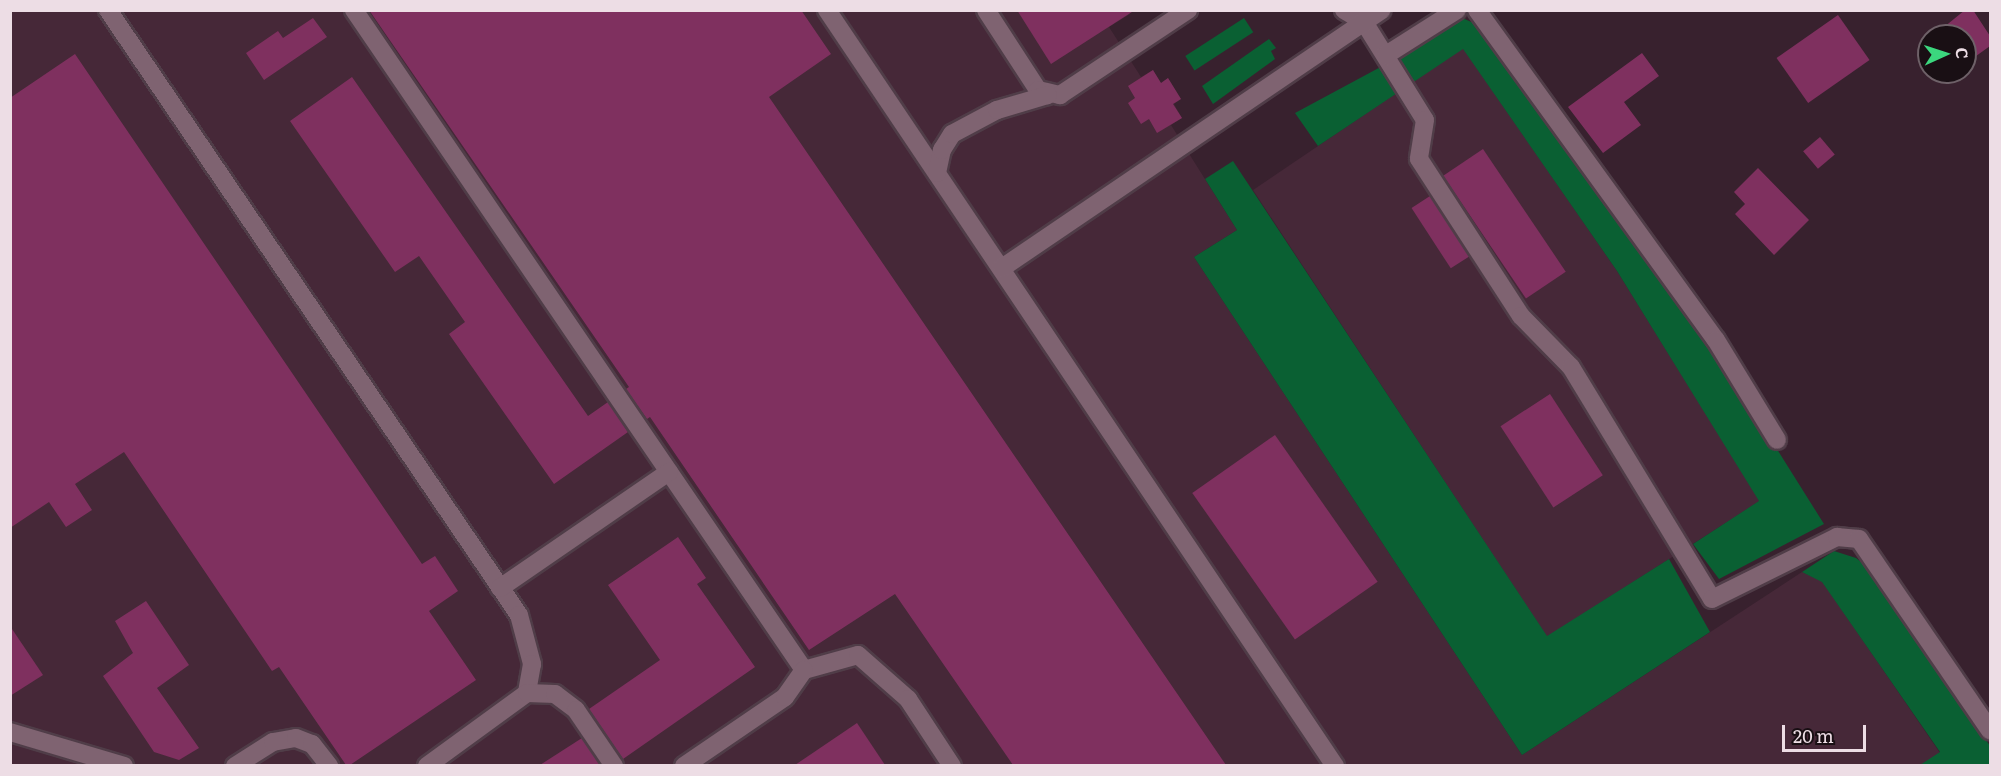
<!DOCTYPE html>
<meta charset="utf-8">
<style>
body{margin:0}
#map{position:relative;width:2001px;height:776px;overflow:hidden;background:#38212e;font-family:Literata,serif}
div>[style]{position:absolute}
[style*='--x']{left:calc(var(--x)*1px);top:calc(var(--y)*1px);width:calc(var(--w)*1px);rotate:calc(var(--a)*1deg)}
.built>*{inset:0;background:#462838}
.green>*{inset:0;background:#0a6033;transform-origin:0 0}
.building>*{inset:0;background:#7f305f;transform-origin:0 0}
.roads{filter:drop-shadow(2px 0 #503d48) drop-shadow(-2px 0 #503d48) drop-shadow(0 2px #503d48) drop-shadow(0 -2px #503d48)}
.minor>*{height:18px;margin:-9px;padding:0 9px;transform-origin:9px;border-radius:9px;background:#7f6371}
span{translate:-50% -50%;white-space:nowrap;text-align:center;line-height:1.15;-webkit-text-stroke:4.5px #190f14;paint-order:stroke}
.frame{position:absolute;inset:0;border:12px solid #eddde5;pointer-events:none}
.north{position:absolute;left:1917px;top:24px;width:60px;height:60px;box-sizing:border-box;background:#190f14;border:2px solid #6e6168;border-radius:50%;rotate:87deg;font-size:16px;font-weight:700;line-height:24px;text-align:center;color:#eddde5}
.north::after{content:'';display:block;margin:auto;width:21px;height:27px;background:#3bd77e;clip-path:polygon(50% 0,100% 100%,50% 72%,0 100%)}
.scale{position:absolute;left:1782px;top:725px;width:84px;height:27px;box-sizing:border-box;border:3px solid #eddde5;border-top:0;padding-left:8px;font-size:18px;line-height:21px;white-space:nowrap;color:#eddde5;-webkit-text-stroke:4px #190f14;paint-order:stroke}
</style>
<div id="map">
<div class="built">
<i style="clip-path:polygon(10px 11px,1128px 11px,1130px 14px,1109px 27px,1141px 77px,1153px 70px,1161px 83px,1168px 78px,1181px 99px,1174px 104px,1182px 118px,1171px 125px,1237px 230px,1194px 257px,1522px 755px,1802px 572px,1822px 581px,1940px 753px,1920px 766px,11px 765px)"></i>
<i style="clip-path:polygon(1463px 48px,1617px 271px,1760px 501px,1547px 637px,1253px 190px)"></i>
</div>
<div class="green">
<i style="clip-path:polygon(1460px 17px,1485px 28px,1709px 341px,1824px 524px,1719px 579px,1693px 544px,1759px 501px,1617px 271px,1463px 49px,1318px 146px,1295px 113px,1401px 56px)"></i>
<i style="left:1244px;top:18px;width:17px;height:70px;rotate:57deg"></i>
<i style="clip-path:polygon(1269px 39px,1276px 48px,1271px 51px,1275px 59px,1213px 104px,1202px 86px)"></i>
<i style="clip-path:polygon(1233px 161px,1547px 636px,1669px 559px,1710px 632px,1522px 755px,1194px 257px,1237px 230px,1205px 179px)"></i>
<i style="clip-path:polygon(1834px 551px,1856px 558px,1873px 571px,1990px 746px,1990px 765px,1920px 765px,1940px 752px,1822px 582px,1802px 572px)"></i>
</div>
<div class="building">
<i style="clip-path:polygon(369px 10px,801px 10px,831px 54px,769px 97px,1226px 765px,1013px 765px,895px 594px,809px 650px,650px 417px,647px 419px,626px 389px,629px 387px)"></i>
<i style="clip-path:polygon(1017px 10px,1135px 10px,1051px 64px)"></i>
<i style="clip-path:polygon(1965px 10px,1973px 10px,1990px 36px,1990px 46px,1965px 64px,1965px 36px,1933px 36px)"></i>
<i style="left:1838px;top:15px;width:55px;height:75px;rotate:55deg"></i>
<i style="clip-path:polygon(313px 18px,327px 37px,264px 80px,246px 53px,278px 31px,283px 38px)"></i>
<i style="clip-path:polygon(1642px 53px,1659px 76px,1624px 102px,1641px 125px,1603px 153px,1568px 107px)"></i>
<i style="clip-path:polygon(75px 54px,422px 564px,435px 556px,458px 591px,429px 611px,476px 680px,350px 765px,346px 765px,279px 667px,272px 671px,124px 452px,75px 484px,92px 510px,66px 527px,49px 502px,10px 528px,10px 98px)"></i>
<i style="clip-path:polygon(1153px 70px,1161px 83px,1168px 78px,1181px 99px,1173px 104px,1182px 118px,1157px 133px,1149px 119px,1141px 124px,1128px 103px,1135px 98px,1128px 86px)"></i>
<i style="clip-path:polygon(352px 77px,588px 416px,608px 402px,628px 432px,554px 484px,449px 334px,465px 322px,419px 256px,395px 272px,290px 121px)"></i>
<i style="left:1820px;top:137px;width:23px;height:22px;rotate:50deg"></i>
<i style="left:1483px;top:149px;width:148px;height:48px;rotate:56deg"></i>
<i style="clip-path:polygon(1758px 168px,1809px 220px,1774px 255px,1735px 214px,1745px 204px,1734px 192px)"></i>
<i style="left:1430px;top:196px;width:72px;height:22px;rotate:57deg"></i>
<i style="left:1550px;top:394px;width:97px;height:59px;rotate:57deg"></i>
<i style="left:1275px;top:435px;width:179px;height:101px;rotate:55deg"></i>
<i style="clip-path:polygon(678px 537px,706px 578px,697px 584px,755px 667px,623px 759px,589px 709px,660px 660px,608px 585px)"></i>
<i style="clip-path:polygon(146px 601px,189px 665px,157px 688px,199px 748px,179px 760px,154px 752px,103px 676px,133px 653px,115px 621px)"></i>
<i style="clip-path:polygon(10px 626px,43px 675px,10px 696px)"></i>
<i style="clip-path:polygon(857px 723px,885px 765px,795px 765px)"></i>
<i style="clip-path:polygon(582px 738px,600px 765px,540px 765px)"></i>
</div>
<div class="roads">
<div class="minor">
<i style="--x:108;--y:10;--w:731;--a:55.81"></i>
<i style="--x:519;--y:615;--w:51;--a:75.1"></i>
<i style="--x:532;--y:664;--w:29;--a:100"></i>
<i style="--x:527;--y:693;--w:124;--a:143.9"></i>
<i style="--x:354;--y:10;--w:799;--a:55.71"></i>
<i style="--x:804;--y:670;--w:56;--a:-15.5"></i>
<i style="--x:858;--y:655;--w:67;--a:41.3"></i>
<i style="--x:908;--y:699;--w:80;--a:56.7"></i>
<i style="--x:827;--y:10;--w:911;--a:56.1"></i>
<i style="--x:986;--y:10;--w:95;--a:57"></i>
<i style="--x:1038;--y:90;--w:23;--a:13"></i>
<i style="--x:1060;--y:95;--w:154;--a:-33.6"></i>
<i style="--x:1344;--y:10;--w:23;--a:31"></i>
<i style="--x:1364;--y:22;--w:115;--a:58.1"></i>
<i style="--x:1425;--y:120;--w:39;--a:99"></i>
<i style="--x:1419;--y:159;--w:187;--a:57"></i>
<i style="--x:1521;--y:316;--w:71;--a:45.6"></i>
<i style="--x:1571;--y:367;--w:271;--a:58.7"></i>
<i style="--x:1712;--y:599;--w:140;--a:-26.4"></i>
<i style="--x:1837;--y:537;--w:22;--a:5"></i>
<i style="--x:1859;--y:539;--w:232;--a:55.6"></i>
<i style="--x:1477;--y:10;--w:407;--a:54.1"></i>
<i style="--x:1716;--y:340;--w:117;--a:58.6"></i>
<i style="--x:1386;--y:55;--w:84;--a:-32.4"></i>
<i style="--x:937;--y:173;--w:24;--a:-78"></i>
<i style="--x:942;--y:150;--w:19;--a:-58"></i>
<i style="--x:952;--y:134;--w:51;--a:-28.1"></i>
<i style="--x:997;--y:110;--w:53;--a:-16.4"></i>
<i style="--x:1002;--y:268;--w:459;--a:-34.2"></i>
<i style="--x:500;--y:588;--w:205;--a:-34.5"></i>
<i style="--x:527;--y:693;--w:28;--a:2"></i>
<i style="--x:555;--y:694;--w:26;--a:37"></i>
<i style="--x:576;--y:710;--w:68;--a:55.8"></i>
<i style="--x:10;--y:732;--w:119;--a:16.6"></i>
<i style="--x:235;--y:766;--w:45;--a:-32.3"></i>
<i style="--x:273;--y:742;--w:23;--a:-10"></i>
<i style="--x:296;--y:738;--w:17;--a:21"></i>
<i style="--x:312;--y:744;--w:28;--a:52"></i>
<i style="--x:684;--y:766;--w:122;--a:-34.3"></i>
<i style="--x:785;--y:697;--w:33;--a:-55"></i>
</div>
</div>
<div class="frame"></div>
<div class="north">С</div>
<div class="scale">20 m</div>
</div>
